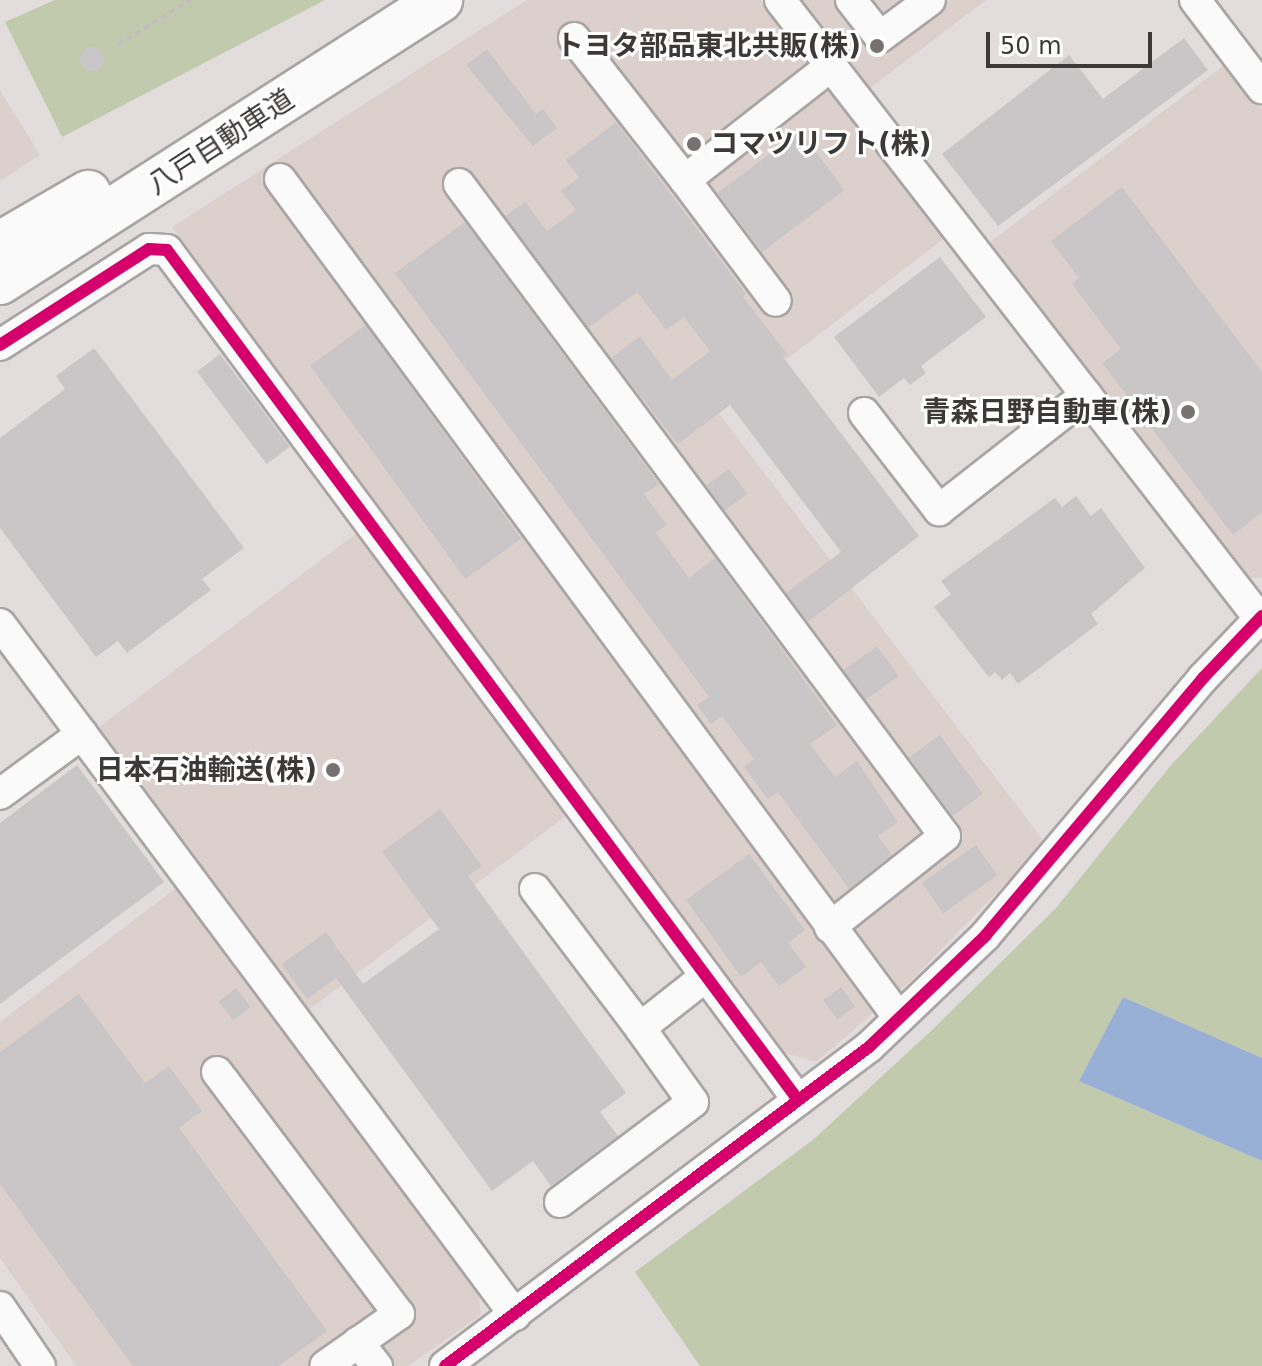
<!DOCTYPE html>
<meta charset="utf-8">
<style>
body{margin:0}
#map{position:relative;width:1262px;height:1366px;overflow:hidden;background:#e2dddc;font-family:"DejaVu Sans","Noto Sans JP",sans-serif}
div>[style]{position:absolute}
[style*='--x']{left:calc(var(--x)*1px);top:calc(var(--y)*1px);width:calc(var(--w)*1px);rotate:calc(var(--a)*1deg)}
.built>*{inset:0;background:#dcd0cc;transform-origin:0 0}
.green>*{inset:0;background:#c2caae}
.water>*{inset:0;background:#98afd6}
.building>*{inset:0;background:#cac6c7;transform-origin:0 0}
.round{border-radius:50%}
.path>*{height:4px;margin-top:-2px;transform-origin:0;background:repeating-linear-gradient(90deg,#c2bebe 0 6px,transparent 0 10px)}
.roads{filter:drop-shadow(2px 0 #a9a5a4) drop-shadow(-2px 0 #a9a5a4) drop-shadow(0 2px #a9a5a4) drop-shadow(0 -2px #a9a5a4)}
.minor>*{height:30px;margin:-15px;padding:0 15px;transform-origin:15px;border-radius:15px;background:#fbfafa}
.highway>*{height:44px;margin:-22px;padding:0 22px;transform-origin:22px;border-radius:22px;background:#fbfafa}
.cycleway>*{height:12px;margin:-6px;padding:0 6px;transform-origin:6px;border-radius:6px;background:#d6006c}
.dots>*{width:22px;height:22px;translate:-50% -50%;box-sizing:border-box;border:4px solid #fff;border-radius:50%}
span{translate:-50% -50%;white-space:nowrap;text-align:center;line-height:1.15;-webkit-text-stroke:6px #fff;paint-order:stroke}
.poi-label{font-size:28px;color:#3d3938;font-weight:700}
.right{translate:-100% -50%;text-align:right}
.left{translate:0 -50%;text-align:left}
.street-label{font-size:28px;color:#3d3938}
.scale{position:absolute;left:986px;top:32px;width:166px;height:36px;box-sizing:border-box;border:4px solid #3d3938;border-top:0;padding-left:10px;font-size:24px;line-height:28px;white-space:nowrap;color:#3d3938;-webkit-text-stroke:6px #fff;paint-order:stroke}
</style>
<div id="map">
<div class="built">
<i style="clip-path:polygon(527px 0,761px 0,947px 236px,718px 412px,1042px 839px,1036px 852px,913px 979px,816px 1062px,784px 1053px,172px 227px)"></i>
<i style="clip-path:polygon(794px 0,986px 0,865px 92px)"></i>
<i style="clip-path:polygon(1227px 63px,1262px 110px,1262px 578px,1242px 578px,985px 246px)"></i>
<i style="clip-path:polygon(0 90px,40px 155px,0 181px)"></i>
<i style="left:362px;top:529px;width:352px;height:335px;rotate:53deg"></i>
<i style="clip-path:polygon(180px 885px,478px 1290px,481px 1315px,408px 1366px,76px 1366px,0 1258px,0 1022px)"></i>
</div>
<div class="green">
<i style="clip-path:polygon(55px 0,325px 0,62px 137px,5px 22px)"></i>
<i style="clip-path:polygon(1262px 668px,1262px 1058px,1123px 997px,1079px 1081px,1262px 1161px,1262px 1366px,700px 1366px,635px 1272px,814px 1139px,932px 1030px,1056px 908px,1171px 765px)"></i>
</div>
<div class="water">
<i style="clip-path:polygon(1123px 997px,1262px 1058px,1262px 1161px,1079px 1081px)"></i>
</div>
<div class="building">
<i style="clip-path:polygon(1184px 38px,1208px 70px,998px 226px,942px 154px,1069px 55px,1103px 99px)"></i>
<i class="round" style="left:80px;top:47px;width:24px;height:24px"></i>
<i style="clip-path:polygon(487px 49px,536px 114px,543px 109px,557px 128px,533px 146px,466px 65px)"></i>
<i style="clip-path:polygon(616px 122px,746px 294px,743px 297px,787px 354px,783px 357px,919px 536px,808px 622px,786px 593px,841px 552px,730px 405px,678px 444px,611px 358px,640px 336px,672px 380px,710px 351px,684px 317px,666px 330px,637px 292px,588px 328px,505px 216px,525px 202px,547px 231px,576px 210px,561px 191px,579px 178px,566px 160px)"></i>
<i style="left:800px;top:131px;width:74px;height:103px;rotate:53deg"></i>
<i style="clip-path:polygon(1122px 187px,1262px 372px,1262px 512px,1233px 535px,1102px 363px,1121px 349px,1072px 284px,1079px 278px,1051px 241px)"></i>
<i style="clip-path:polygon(465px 222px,659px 484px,644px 494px,667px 525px,656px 533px,689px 578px,715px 558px,837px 725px,810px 744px,835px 777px,857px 761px,898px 822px,878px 836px,892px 855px,849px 889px,778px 792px,768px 799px,744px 767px,754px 759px,722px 716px,711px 724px,697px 705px,709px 697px,395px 273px)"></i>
<i style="clip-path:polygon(940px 257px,986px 317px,921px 366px,926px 373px,910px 385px,904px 378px,879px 397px,834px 337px)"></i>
<i style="left:366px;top:325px;width:264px;height:69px;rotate:54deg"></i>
<i style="clip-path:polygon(94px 348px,244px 548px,202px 579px,211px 590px,127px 653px,118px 641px,96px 657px,0 528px,0 438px,65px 389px,56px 376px)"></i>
<i style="left:220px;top:354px;width:116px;height:29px;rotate:53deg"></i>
<i style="left:729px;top:469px;width:31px;height:28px;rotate:54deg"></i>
<i style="clip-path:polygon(1076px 496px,1091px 516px,1101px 508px,1145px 568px,1091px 614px,1098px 624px,1018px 684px,1010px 673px,1002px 680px,995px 672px,989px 677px,934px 607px,951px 594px,941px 581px,1055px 498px,1062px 507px)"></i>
<i style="left:877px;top:646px;width:37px;height:41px;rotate:54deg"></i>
<i style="left:940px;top:735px;width:73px;height:38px;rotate:54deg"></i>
<i style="clip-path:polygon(77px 765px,164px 882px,0 1004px,0 823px)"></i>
<i style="clip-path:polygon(440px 809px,482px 866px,468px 876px,626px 1093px,600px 1112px,618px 1136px,551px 1186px,533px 1161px,492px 1191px,336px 978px,307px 999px,282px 964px,326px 932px,363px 984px,439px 929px,382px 852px)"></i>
<i style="left:976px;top:845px;width:37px;height:66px;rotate:55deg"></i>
<i style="clip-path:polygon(749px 854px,805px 930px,788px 943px,806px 967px,779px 986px,761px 962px,741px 977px,686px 900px)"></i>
<i style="left:841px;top:987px;width:24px;height:22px;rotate:54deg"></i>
<i style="left:236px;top:988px;width:24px;height:22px;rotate:52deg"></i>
<i style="clip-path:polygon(79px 994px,145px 1083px,169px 1066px,202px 1111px,179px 1128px,327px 1331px,279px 1366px,133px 1366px,0 1184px,0 1052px)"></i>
</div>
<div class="path">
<i style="--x:118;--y:44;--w:85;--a:-31.1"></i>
</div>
<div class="roads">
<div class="minor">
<i style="--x:780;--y:0;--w:782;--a:52.22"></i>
<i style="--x:851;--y:0;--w:47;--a:51.9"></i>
<i style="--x:880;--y:37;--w:62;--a:-36.5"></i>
<i style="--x:1195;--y:0;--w:111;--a:52.7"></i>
<i style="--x:574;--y:38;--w:180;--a:52"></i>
<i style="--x:685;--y:180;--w:185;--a:-38"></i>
<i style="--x:280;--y:179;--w:1043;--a:53.58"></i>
<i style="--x:685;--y:180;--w:151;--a:53.1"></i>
<i style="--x:459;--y:184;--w:813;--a:53.3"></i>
<i style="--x:945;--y:836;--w:147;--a:141.6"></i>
<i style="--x:0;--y:345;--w:177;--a:-32.8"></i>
<i style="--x:149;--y:249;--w:18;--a:3"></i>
<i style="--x:167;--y:250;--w:1059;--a:53.41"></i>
<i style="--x:864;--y:413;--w:123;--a:52.3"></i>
<i style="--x:939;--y:510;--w:187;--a:-38"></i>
<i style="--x:0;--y:624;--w:862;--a:53.3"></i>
<i style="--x:0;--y:794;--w:102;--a:-36.2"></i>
<i style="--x:535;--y:889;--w:174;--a:52.9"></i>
<i style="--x:640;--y:1028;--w:84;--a:-38.2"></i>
<i style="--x:217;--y:1072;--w:303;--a:53.1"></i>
<i style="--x:399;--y:1314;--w:90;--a:144.9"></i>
<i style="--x:560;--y:1202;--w:166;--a:-36.9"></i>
<i style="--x:693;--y:1102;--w:91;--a:-125.6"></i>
<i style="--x:0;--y:1307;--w:71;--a:55.9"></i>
<i style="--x:358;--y:1342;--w:31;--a:52"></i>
<i style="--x:445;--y:1366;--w:531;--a:-36.96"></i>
<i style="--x:869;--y:1047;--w:161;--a:-43.7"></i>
<i style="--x:985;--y:936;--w:338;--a:-49.8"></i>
<i style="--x:1203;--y:678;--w:86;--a:-46.4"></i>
</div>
<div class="highway">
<i style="--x:0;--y:244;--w:102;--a:-30.1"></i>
<i style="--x:0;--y:282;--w:523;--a:-32.66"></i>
</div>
</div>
<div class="cycleway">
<i style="--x:0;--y:345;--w:177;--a:-32.8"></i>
<i style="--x:149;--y:249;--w:18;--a:3"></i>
<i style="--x:167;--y:250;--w:1059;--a:53.41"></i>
<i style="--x:445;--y:1366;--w:531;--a:-36.96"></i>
<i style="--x:869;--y:1047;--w:161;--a:-43.7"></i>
<i style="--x:985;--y:936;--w:338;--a:-49.8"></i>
<i style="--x:1203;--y:678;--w:86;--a:-46.4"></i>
</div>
<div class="dots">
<i style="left:877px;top:46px;background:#777271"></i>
<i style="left:694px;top:144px;background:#777271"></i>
<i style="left:1188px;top:412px;background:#777271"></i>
<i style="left:333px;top:770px;background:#777271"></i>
</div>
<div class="poi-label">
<span class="right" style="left:861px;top:46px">トヨタ部品東北共販(株)</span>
<span class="left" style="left:710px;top:144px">コマツリフト(株)</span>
<span class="right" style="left:1172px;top:412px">青森日野自動車(株)</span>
<span class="right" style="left:317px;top:770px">日本石油輸送(株)</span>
</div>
<div class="street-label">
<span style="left:221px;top:142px;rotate:-33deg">八戸自動車道</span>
</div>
<div class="scale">50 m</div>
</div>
